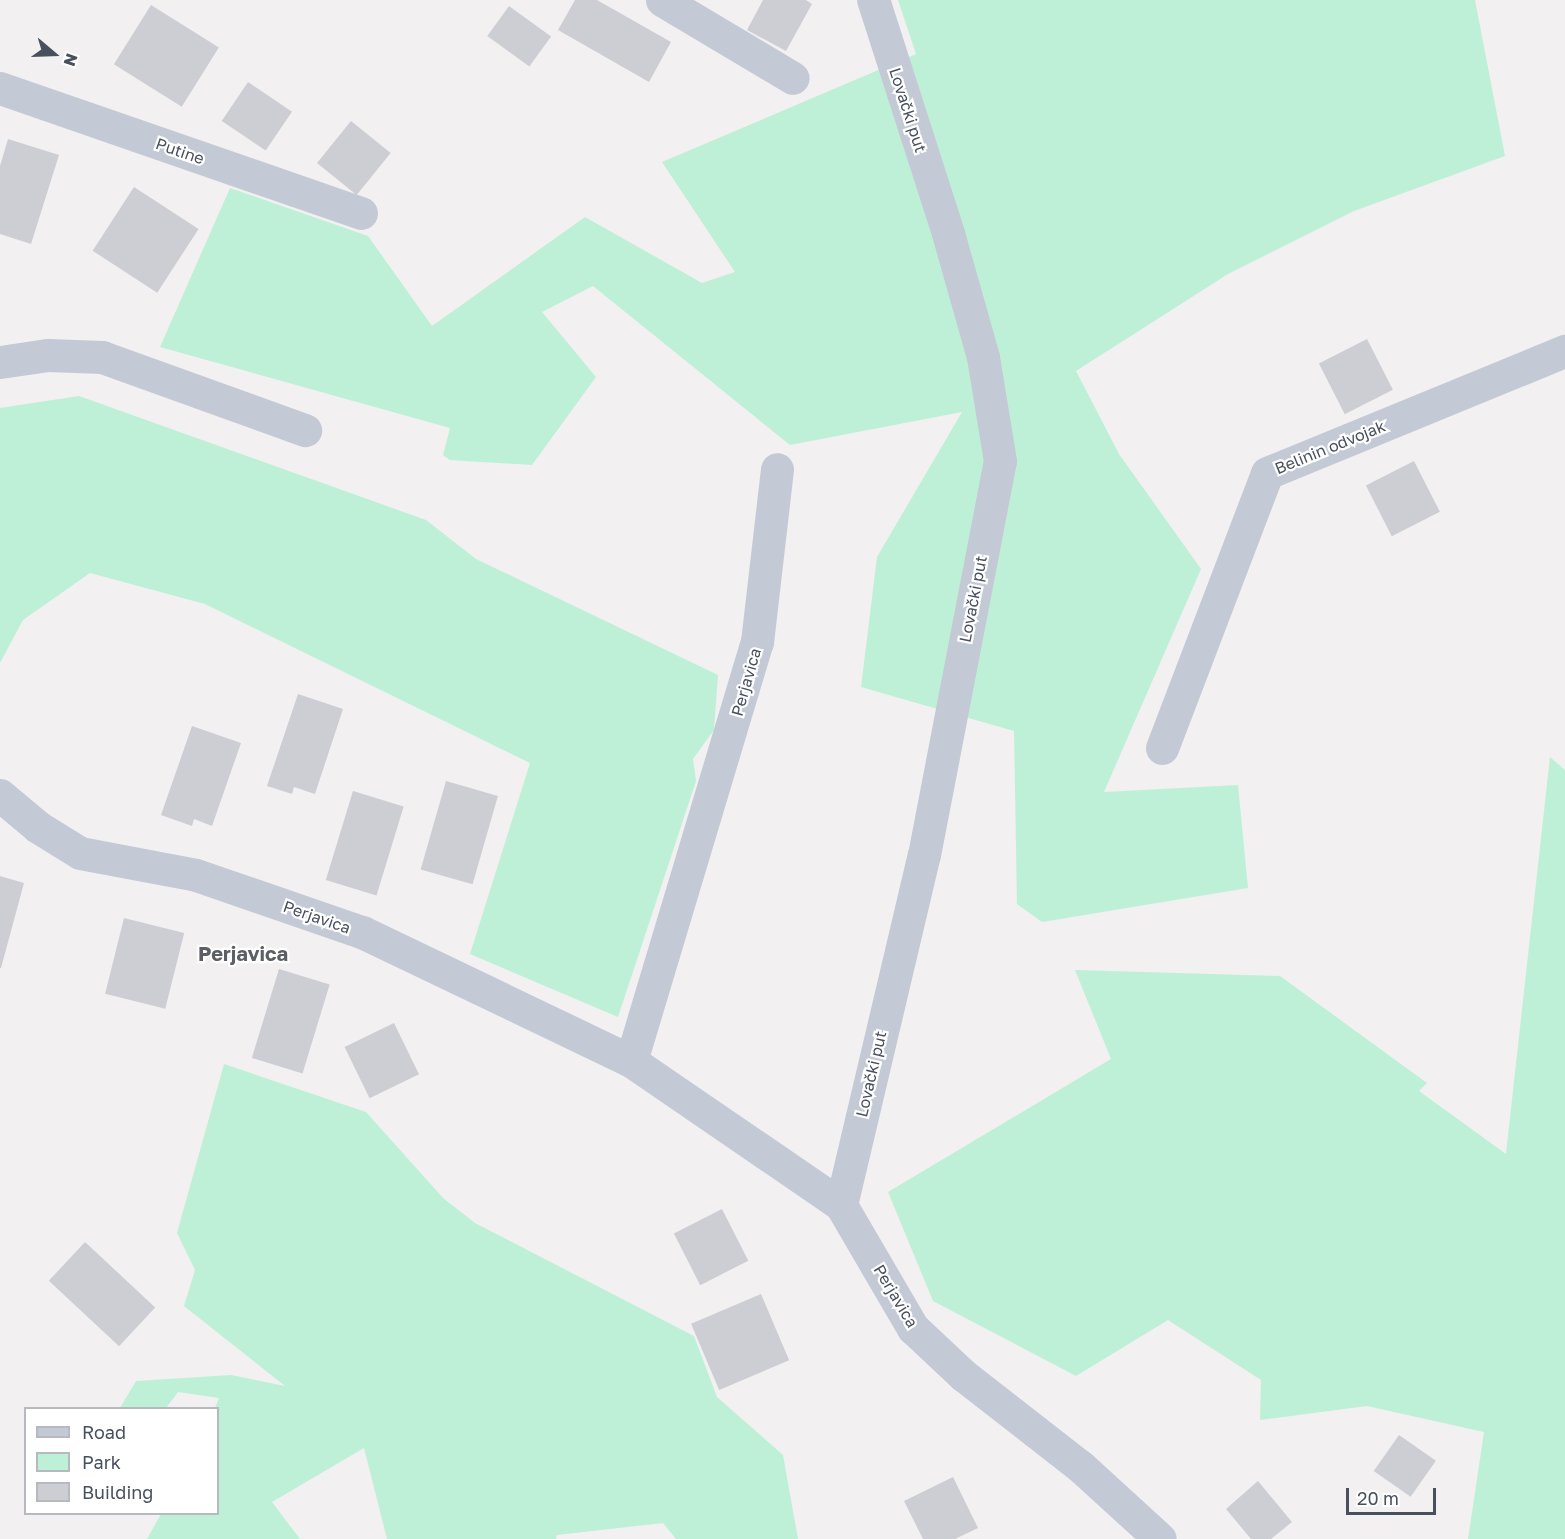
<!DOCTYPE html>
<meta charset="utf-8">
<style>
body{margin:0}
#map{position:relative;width:1565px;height:1539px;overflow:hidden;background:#f2f0f0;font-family:"Golos Text",sans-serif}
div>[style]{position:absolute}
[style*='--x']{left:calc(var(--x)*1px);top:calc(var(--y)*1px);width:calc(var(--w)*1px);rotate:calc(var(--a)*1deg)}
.green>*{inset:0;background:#bef0d8}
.building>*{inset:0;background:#cdced4;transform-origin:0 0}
.minor>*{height:33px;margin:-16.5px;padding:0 16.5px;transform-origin:16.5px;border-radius:16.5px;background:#c3cad5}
span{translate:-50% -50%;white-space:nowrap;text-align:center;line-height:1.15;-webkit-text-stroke:4.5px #fff;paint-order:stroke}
.street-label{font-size:16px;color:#48505d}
.quarter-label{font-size:20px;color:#5c5f65;font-weight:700}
.legend{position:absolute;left:24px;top:1407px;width:195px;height:108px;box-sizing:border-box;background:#fff;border:2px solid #b6b9be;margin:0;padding:8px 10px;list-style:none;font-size:18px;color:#48505d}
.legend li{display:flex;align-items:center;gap:12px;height:30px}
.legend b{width:30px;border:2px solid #b6b9be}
.north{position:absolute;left:24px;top:24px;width:60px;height:60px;-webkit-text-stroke:4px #fff;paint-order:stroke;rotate:109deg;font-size:16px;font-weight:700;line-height:24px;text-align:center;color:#48505d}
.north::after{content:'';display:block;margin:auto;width:21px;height:27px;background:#48505d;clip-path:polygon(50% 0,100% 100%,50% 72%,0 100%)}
.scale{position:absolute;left:1346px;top:1488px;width:90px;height:27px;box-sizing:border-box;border:3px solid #48505d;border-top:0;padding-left:8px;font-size:18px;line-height:21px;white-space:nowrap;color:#48505d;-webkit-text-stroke:4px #fff;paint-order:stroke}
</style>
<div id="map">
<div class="green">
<i style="clip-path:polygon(898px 0,1475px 0,1505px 156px,1354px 211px,1228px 274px,1076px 371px,1119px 454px,1201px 569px,1104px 792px,1238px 785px,1248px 888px,1042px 922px,1017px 904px,1014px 731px,861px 687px,877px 557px,962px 412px,790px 445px,593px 286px,542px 312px,596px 377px,532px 465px,450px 460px,443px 455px,450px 428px,160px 347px,230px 188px,368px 236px,432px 326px,585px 217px,702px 283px,735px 272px,662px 162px,916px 54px)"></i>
<i style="clip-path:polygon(79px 396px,426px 520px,476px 559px,718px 675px,714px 730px,693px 759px,696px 781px,618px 1017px,470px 954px,530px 763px,205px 604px,90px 573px,23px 620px,0 663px,0 408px)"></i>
<i style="clip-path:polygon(1550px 757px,1565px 770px,1565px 1539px,1468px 1539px,1484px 1432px,1367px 1406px,1260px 1420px,1261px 1380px,1168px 1320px,1076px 1376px,933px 1301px,888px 1192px,1111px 1059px,1075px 970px,1280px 976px,1427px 1083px,1419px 1091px,1506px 1154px)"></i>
<i style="clip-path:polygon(224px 1064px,366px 1112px,443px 1198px,475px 1223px,694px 1336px,717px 1397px,783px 1455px,798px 1539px,676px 1539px,663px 1523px,557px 1535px,556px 1539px,387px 1539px,364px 1448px,272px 1502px,300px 1539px,147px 1539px,161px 1514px,218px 1514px,215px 1408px,219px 1398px,178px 1392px,166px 1408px,120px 1408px,136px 1381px,231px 1375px,285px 1386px,184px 1306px,195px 1270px,177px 1233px)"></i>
</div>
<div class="building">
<i style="clip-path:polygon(575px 0,597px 0,671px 42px,649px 82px,558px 30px)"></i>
<i style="clip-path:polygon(763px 0,806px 0,812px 4px,786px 51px,747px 30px)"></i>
<i style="left:151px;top:5px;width:80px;height:70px;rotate:32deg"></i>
<i style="left:509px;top:6px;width:52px;height:37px;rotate:36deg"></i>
<i style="left:248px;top:82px;width:53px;height:47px;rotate:34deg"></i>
<i style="left:351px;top:121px;width:51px;height:54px;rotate:39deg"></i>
<i style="clip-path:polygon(8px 139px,59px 155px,31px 244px,0 234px,0 166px)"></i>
<i style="left:134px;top:187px;width:77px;height:76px;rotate:33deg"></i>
<i style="left:1367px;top:339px;width:57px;height:54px;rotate:63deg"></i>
<i style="left:1414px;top:461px;width:57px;height:54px;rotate:63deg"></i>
<i style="clip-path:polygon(298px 694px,343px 709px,315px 794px,294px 787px,292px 794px,267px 786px)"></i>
<i style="clip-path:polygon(192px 726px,241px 743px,212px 826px,194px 819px,192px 826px,161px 815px)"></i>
<i style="left:446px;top:781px;width:54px;height:92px;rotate:16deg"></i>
<i style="left:353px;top:791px;width:53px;height:93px;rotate:17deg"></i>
<i style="clip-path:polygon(0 876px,24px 883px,1px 968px,0 968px)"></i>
<i style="left:124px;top:918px;width:62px;height:78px;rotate:14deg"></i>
<i style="left:279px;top:969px;width:53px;height:93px;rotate:17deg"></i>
<i style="left:394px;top:1023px;width:57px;height:55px;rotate:64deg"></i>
<i style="left:722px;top:1209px;width:58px;height:54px;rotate:63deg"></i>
<i style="left:85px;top:1242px;width:96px;height:53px;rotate:43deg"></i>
<i style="left:761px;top:1294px;width:72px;height:76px;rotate:67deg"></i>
<i style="left:1399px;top:1435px;width:45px;height:44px;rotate:35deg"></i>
<i style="clip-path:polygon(953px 1477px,978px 1528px,955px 1539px,923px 1539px,904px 1501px)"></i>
<i style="clip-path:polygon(1258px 1481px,1292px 1522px,1271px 1539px,1251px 1539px,1226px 1509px)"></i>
</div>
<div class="minor">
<i style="--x:662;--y:0;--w:152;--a:30.8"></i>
<i style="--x:0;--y:88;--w:382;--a:19.1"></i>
<i style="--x:0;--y:362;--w:49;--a:-8.3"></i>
<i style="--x:48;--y:355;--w:54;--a:2.1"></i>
<i style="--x:102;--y:357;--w:216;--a:19.8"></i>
<i style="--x:1162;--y:748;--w:294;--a:-69.1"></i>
<i style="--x:1267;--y:473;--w:322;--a:-22.3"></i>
<i style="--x:0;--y:795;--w:50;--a:40.1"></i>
<i style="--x:38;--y:827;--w:49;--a:31.8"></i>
<i style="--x:80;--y:853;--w:118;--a:10.7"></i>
<i style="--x:196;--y:875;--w:176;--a:19"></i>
<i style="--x:362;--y:932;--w:298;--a:25.6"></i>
<i style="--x:631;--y:1061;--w:255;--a:34.4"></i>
<i style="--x:841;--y:1205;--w:143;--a:59.7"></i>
<i style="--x:913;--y:1328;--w:69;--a:43.2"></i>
<i style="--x:963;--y:1375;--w:148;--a:37.9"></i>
<i style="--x:1080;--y:1466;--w:108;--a:42.4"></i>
<i style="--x:631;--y:1061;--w:438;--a:-73.3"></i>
<i style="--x:757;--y:642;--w:174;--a:-83.4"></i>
<i style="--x:841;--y:1205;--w:360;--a:-76.7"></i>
<i style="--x:924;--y:855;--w:401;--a:-79.1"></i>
<i style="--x:1000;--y:461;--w:105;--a:-99.3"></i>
<i style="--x:983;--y:357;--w:129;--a:-105.8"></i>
<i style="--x:948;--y:233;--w:245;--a:-107.8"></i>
</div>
<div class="street-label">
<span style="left:908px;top:110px;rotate:72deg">Lovački put</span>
<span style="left:180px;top:151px;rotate:19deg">Putine</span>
<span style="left:1330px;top:447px;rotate:-22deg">Belinin odvojak</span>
<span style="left:973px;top:599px;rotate:-79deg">Lovački put</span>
<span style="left:746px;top:682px;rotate:-74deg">Perjavica</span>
<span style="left:317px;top:917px;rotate:19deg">Perjavica</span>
<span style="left:871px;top:1074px;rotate:-77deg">Lovački put</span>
<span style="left:896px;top:1296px;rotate:59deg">Perjavica</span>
</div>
<div class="quarter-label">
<span style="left:243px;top:953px">Perjavica</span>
</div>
<ul class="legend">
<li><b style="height:8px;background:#c3cad5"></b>Road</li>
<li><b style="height:16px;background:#bef0d8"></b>Park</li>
<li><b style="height:16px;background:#cdced4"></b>Building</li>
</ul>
<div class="north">N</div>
<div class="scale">20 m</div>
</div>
